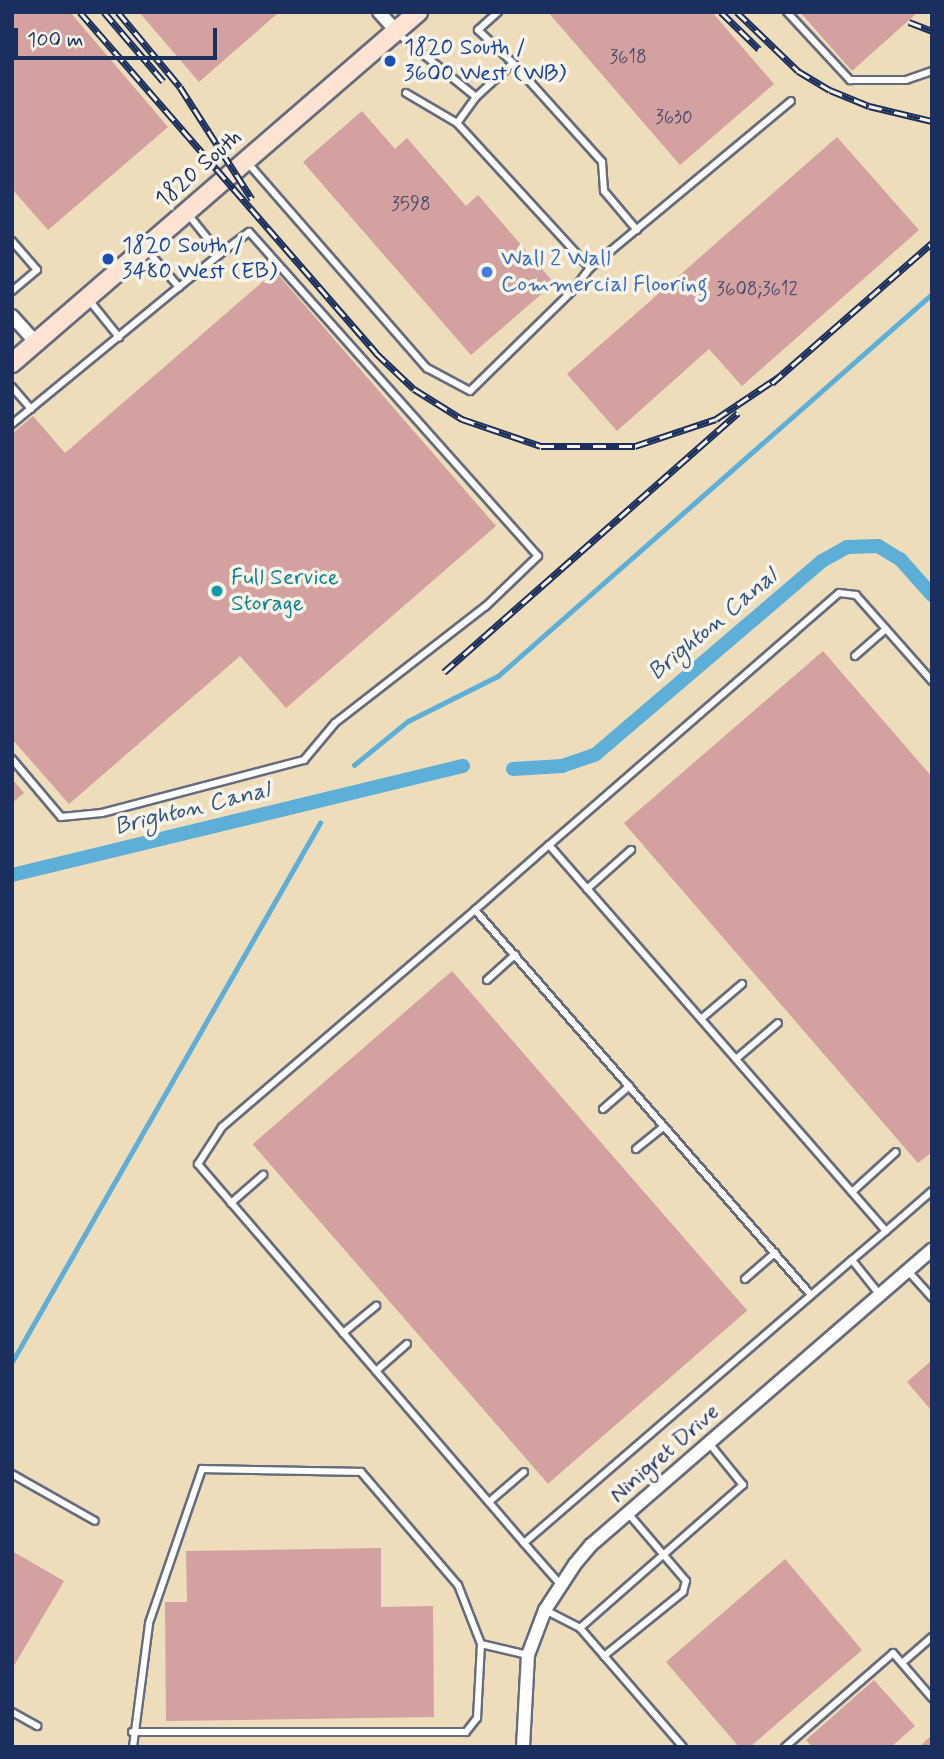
<!DOCTYPE html>
<style>
body{margin:0}
#map{position:relative;width:944px;height:1759px;overflow:hidden;background:#eeddba;font-family:Mynerve,sans-serif}
div>[style]{position:absolute}
[style*='--x']{left:calc(var(--x)*1px);top:calc(var(--y)*1px);width:calc(var(--w)*1px);rotate:calc(var(--a)*1deg)}
.stream>*{height:4.5px;margin:-2.25px;padding:0 2.25px;transform-origin:2.25px;border-radius:2.25px;background:#5dafd8}
.canal>*{height:14px;margin:-7px;padding:0 7px;transform-origin:7px;border-radius:7px;background:#5dafd8}
.building>*{inset:0;background:#d3a19f;transform-origin:0 0}
.roads{filter:drop-shadow(2px 0 #656c7e) drop-shadow(-2px 0 #656c7e) drop-shadow(0 2px #656c7e) drop-shadow(0 -2px #656c7e)}
.lane>*{height:6px;margin:-3px;padding:0 3px;transform-origin:3px;border-radius:3px;background:#fff}
.street>*{height:12px;margin:-6px;padding:0 6px;transform-origin:6px;border-radius:6px;background:#fff}
.secondary>*{height:18px;margin:-9px;padding:0 9px;transform-origin:9px;border-radius:9px;background:#fee3d2}
.rail>*{height:7px;margin-top:-3.5px;transform-origin:0;background:repeating-linear-gradient(90deg,#f7f3e8 0 13px,#1b2f5e 0 26px);box-sizing:border-box;border-block:2px solid #1b2f5e}
.dots>*{width:19px;height:19px;translate:-50% -50%;box-sizing:border-box;border:4px solid #f7f3e8;border-radius:50%}
span{translate:-50% -50%;white-space:nowrap;text-align:center;line-height:1.15;-webkit-text-stroke:7px #f7f3e8;paint-order:stroke}
.number-label{font-size:19px;color:#494c6e}
.number-label span{-webkit-text-stroke-width:0}
.transit-label{font-size:23px;color:#164399}
.left{translate:0 -50%;text-align:left}
.street-label{font-size:23px;color:#1b2f5e}
.shop-label{font-size:23px;color:#366cbe}
.culture-label{font-size:23px;color:#0d838f}
.water-label{font-size:24px;color:#2f5583;font-style:italic}
.frame{position:absolute;inset:0;border:14px solid #1b2f5e;pointer-events:none}
.scale{position:absolute;left:14px;top:28px;width:203px;height:32px;box-sizing:border-box;border:4px solid #1b2f5e;border-top:0;padding-left:9px;font-size:21px;line-height:24px;white-space:nowrap;color:#1b2f5e;-webkit-text-stroke:5px #f7f3e8;paint-order:stroke}
</style>
<div id="map">
<div class="stream">
<i style="--x:354;--y:765;--w:70;--a:-39.2"></i>
<i style="--x:408;--y:721;--w:101;--a:-26.6"></i>
<i style="--x:498;--y:676;--w:578;--a:-41.35"></i>
<i style="--x:12;--y:1362;--w:621;--a:-60.26"></i>
</div>
<div class="canal">
<i style="--x:513;--y:769;--w:49;--a:-3.5"></i>
<i style="--x:562;--y:766;--w:36;--a:-19"></i>
<i style="--x:596;--y:754;--w:297;--a:-40.5"></i>
<i style="--x:822;--y:561;--w:29;--a:-29"></i>
<i style="--x:847;--y:547;--w:31;--a:-2"></i>
<i style="--x:878;--y:546;--w:26;--a:31"></i>
<i style="--x:900;--y:559;--w:48;--a:48.4"></i>
<i style="--x:12;--y:875;--w:464;--a:-13.6"></i>
</div>
<div class="building">
<i style="clip-path:polygon(12px 12px,70px 12px,168px 127px,48px 230px,12px 189px)"></i>
<i style="clip-path:polygon(139px 12px,279px 12px,199px 82px)"></i>
<i style="clip-path:polygon(548px 12px,712px 12px,774px 84px,680px 165px)"></i>
<i style="clip-path:polygon(800px 12px,918px 12px,852px 71px)"></i>
<i style="clip-path:polygon(362px 111px,395px 149px,407px 138px,466px 206px,478px 195px,554px 283px,471px 355px,303px 162px)"></i>
<i style="clip-path:polygon(837px 137px,919px 230px,742px 386px,709px 349px,617px 431px,567px 374px)"></i>
<i style="clip-path:polygon(275px 271px,496px 526px,286px 708px,240px 656px,69px 804px,12px 739px,12px 434px,33px 416px,65px 453px)"></i>
<i style="clip-path:polygon(823px 651px,932px 777px,932px 1152px,918px 1163px,624px 823px)"></i>
<i style="clip-path:polygon(12px 779px,24px 793px,12px 803px)"></i>
<i style="left:452px;top:971px;width:450px;height:264px;rotate:49deg"></i>
<i style="clip-path:polygon(932px 1360px,932px 1411px,907px 1382px)"></i>
<i style="clip-path:polygon(381px 1548px,381px 1607px,433px 1606px,434px 1717px,166px 1721px,165px 1602px,187px 1602px,186px 1551px)"></i>
<i style="clip-path:polygon(12px 1551px,64px 1581px,12px 1669px)"></i>
<i style="clip-path:polygon(785px 1559px,862px 1650px,750px 1747px,739px 1747px,666px 1662px)"></i>
<i style="clip-path:polygon(874px 1680px,915px 1726px,891px 1747px,812px 1747px,806px 1740px)"></i>
<i style="clip-path:polygon(932px 1735px,932px 1747px,919px 1747px)"></i>
</div>
<div class="roads">
<div class="lane">
<i style="--x:498;--y:12;--w:27;--a:138"></i>
<i style="--x:478;--y:30;--w:48;--a:43.3"></i>
<i style="--x:787;--y:12;--w:93;--a:47.2"></i>
<i style="--x:850;--y:80;--w:56;--a:0"></i>
<i style="--x:906;--y:80;--w:28;--a:-19"></i>
<i style="--x:397;--y:33;--w:102;--a:39"></i>
<i style="--x:476;--y:97;--w:32;--a:126"></i>
<i style="--x:457;--y:123;--w:197;--a:47.5"></i>
<i style="--x:590;--y:268;--w:261;--a:-39.7"></i>
<i style="--x:406;--y:93;--w:59;--a:30.5"></i>
<i style="--x:476;--y:97;--w:50;--a:-42.6"></i>
<i style="--x:513;--y:63;--w:133;--a:48"></i>
<i style="--x:602;--y:162;--w:29;--a:86"></i>
<i style="--x:604;--y:191;--w:51;--a:49.8"></i>
<i style="--x:247;--y:162;--w:274;--a:48.9"></i>
<i style="--x:427;--y:368;--w:49;--a:28.1"></i>
<i style="--x:470;--y:391;--w:146;--a:-44.4"></i>
<i style="--x:574;--y:289;--w:26;--a:-53"></i>
<i style="--x:12;--y:241;--w:38;--a:49"></i>
<i style="--x:37;--y:270;--w:33;--a:140"></i>
<i style="--x:145;--y:248;--w:52;--a:48.9"></i>
<i style="--x:179;--y:287;--w:53;--a:-38.8"></i>
<i style="--x:89;--y:300;--w:48;--a:51"></i>
<i style="--x:12;--y:387;--w:29;--a:49"></i>
<i style="--x:12;--y:424;--w:216;--a:-39.4"></i>
<i style="--x:855;--y:656;--w:41;--a:-41.1"></i>
<i style="--x:932;--y:681;--w:115;--a:-131.5"></i>
<i style="--x:856;--y:595;--w:17;--a:-173"></i>
<i style="--x:839;--y:593;--w:384;--a:139"></i>
<i style="--x:549;--y:845;--w:512;--a:48.88"></i>
<i style="--x:886;--y:1231;--w:61;--a:-41"></i>
<i style="--x:12;--y:759;--w:76;--a:49.8"></i>
<i style="--x:61;--y:817;--w:41;--a:-5.6"></i>
<i style="--x:102;--y:813;--w:209;--a:-14.7"></i>
<i style="--x:304;--y:760;--w:48;--a:-50"></i>
<i style="--x:335;--y:723;--w:191;--a:-37.8"></i>
<i style="--x:486;--y:606;--w:72;--a:-43.9"></i>
<i style="--x:538;--y:556;--w:434;--a:-131.7"></i>
<i style="--x:249;--y:232;--w:36;--a:143"></i>
<i style="--x:220;--y:254;--w:53;--a:-128.8"></i>
<i style="--x:587;--y:889;--w:59;--a:-41.6"></i>
<i style="--x:475;--y:910;--w:98;--a:-41.3"></i>
<i style="--x:487;--y:980;--w:38;--a:-42"></i>
<i style="--x:701;--y:1019;--w:54;--a:-40.5"></i>
<i style="--x:736;--y:1059;--w:55;--a:-40.6"></i>
<i style="--x:603;--y:1109;--w:35;--a:-41"></i>
<i style="--x:636;--y:1149;--w:36;--a:-39"></i>
<i style="--x:852;--y:1192;--w:59;--a:-42.3"></i>
<i style="--x:231;--y:1203;--w:43;--a:-41.2"></i>
<i style="--x:908;--y:1271;--w:36;--a:48"></i>
<i style="--x:745;--y:1279;--w:40;--a:-41"></i>
<i style="--x:880;--y:1295;--w:45;--a:-128.7"></i>
<i style="--x:852;--y:1260;--w:45;--a:-40.5"></i>
<i style="--x:343;--y:1333;--w:43;--a:-39.3"></i>
<i style="--x:376;--y:1371;--w:41;--a:-41.1"></i>
<i style="--x:12;--y:1474;--w:95;--a:29.5"></i>
<i style="--x:489;--y:1502;--w:46;--a:-40.6"></i>
<i style="--x:524;--y:1543;--w:500;--a:-130.7"></i>
<i style="--x:198;--y:1164;--w:44;--a:-57"></i>
<i style="--x:222;--y:1127;--w:333;--a:-40.6"></i>
<i style="--x:475;--y:910;--w:511;--a:48.89"></i>
<i style="--x:560;--y:1584;--w:55;--a:-131.3"></i>
<i style="--x:524;--y:1543;--w:433;--a:-40.8"></i>
<i style="--x:545;--y:1610;--w:39;--a:27"></i>
<i style="--x:580;--y:1628;--w:157;--a:49.1"></i>
<i style="--x:580;--y:1628;--w:217;--a:-41.3"></i>
<i style="--x:743;--y:1485;--w:54;--a:-129"></i>
<i style="--x:604;--y:1656;--w:102;--a:-39"></i>
<i style="--x:683;--y:1592;--w:11;--a:-75"></i>
<i style="--x:686;--y:1581;--w:89;--a:-130.5"></i>
<i style="--x:902;--y:1663;--w:40;--a:-41"></i>
<i style="--x:12;--y:1712;--w:29;--a:29"></i>
<i style="--x:132;--y:1732;--w:334;--a:0"></i>
<i style="--x:466;--y:1732;--w:18;--a:-52"></i>
<i style="--x:477;--y:1718;--w:74;--a:-86.9"></i>
<i style="--x:481;--y:1644;--w:48;--a:13.2"></i>
<i style="--x:133;--y:1747;--w:125;--a:-82.6"></i>
<i style="--x:149;--y:1623;--w:163;--a:-71"></i>
<i style="--x:202;--y:1469;--w:159;--a:1.1"></i>
<i style="--x:361;--y:1472;--w:149;--a:49.4"></i>
<i style="--x:458;--y:1585;--w:63;--a:68.7"></i>
<i style="--x:785;--y:1747;--w:143;--a:-41"></i>
<i style="--x:893;--y:1653;--w:60;--a:49.1"></i>
</div>
<div class="street">
<i style="--x:379;--y:12;--w:25;--a:48"></i>
<i style="--x:12;--y:316;--w:36;--a:48"></i>
<i style="--x:523;--y:1747;--w:92;--a:-86.9"></i>
<i style="--x:528;--y:1655;--w:48;--a:-69.3"></i>
<i style="--x:545;--y:1610;--w:55;--a:-56.9"></i>
<i style="--x:575;--y:1564;--w:25;--a:-50"></i>
<i style="--x:591;--y:1545;--w:451;--a:-40.9"></i>
</div>
<div class="secondary">
<i style="--x:12;--y:363;--w:537;--a:-40.84"></i>
</div>
</div>
<div class="rail">
<i style="--x:80;--y:12;--w:452;--a:49"></i>
<i style="--x:376;--y:353;--w:52;--a:43.5"></i>
<i style="--x:414;--y:389;--w:57;--a:32"></i>
<i style="--x:462;--y:419;--w:83;--a:18.9"></i>
<i style="--x:541;--y:446;--w:94;--a:0"></i>
<i style="--x:635;--y:446;--w:85;--a:-18.4"></i>
<i style="--x:716;--y:419;--w:77;--a:-33.9"></i>
<i style="--x:104;--y:12;--w:91;--a:49.5"></i>
<i style="--x:118;--y:12;--w:97;--a:50.4"></i>
<i style="--x:180;--y:87;--w:133;--a:57.3"></i>
<i style="--x:721;--y:12;--w:53;--a:44.2"></i>
<i style="--x:737;--y:12;--w:85;--a:44"></i>
<i style="--x:798;--y:71;--w:37;--a:31"></i>
<i style="--x:830;--y:90;--w:42;--a:22.3"></i>
<i style="--x:869;--y:106;--w:65;--a:13.4"></i>
<i style="--x:909;--y:22;--w:25;--a:21"></i>
<i style="--x:772;--y:383;--w:213;--a:-41.2"></i>
<i style="--x:444;--y:672;--w:392;--a:-41.4"></i>
</div>
<div class="dots">
<i style="left:390px;top:61px;background:#1a4fb4"></i>
<i style="left:108px;top:259px;background:#1a4fb4"></i>
<i style="left:487px;top:272px;background:#3f7fe0"></i>
<i style="left:217px;top:591px;background:#0f9aa8"></i>
</div>
<div class="number-label">
<span style="left:628px;top:58px">3618</span>
<span style="left:674px;top:118px">3630</span>
<span style="left:411px;top:205px">3598</span>
<span style="left:757px;top:290px">3608;3612</span>
</div>
<div class="transit-label">
<span class="left" style="left:404px;top:61px">1820 South /<br>3600 West (WB)</span>
<span class="left" style="left:122px;top:259px">1820 South /<br>3480 West (EB)</span>
</div>
<div class="street-label">
<span style="left:199px;top:169px;rotate:-41deg">1820 South</span>
<span style="left:665px;top:1454px;rotate:-41deg">Ninigret Drive</span>
</div>
<div class="shop-label">
<span class="left" style="left:501px;top:272px">Wall 2 Wall<br>Commercial Flooring</span>
</div>
<div class="culture-label">
<span class="left" style="left:231px;top:591px">Full Service<br>Storage</span>
</div>
<div class="water-label">
<span style="left:713px;top:625px;rotate:-40deg">Brighton Canal</span>
<span style="left:192px;top:809px;rotate:-14deg">Brighton Canal</span>
</div>
<div class="frame"></div>
<div class="scale">100 m</div>
</div>
